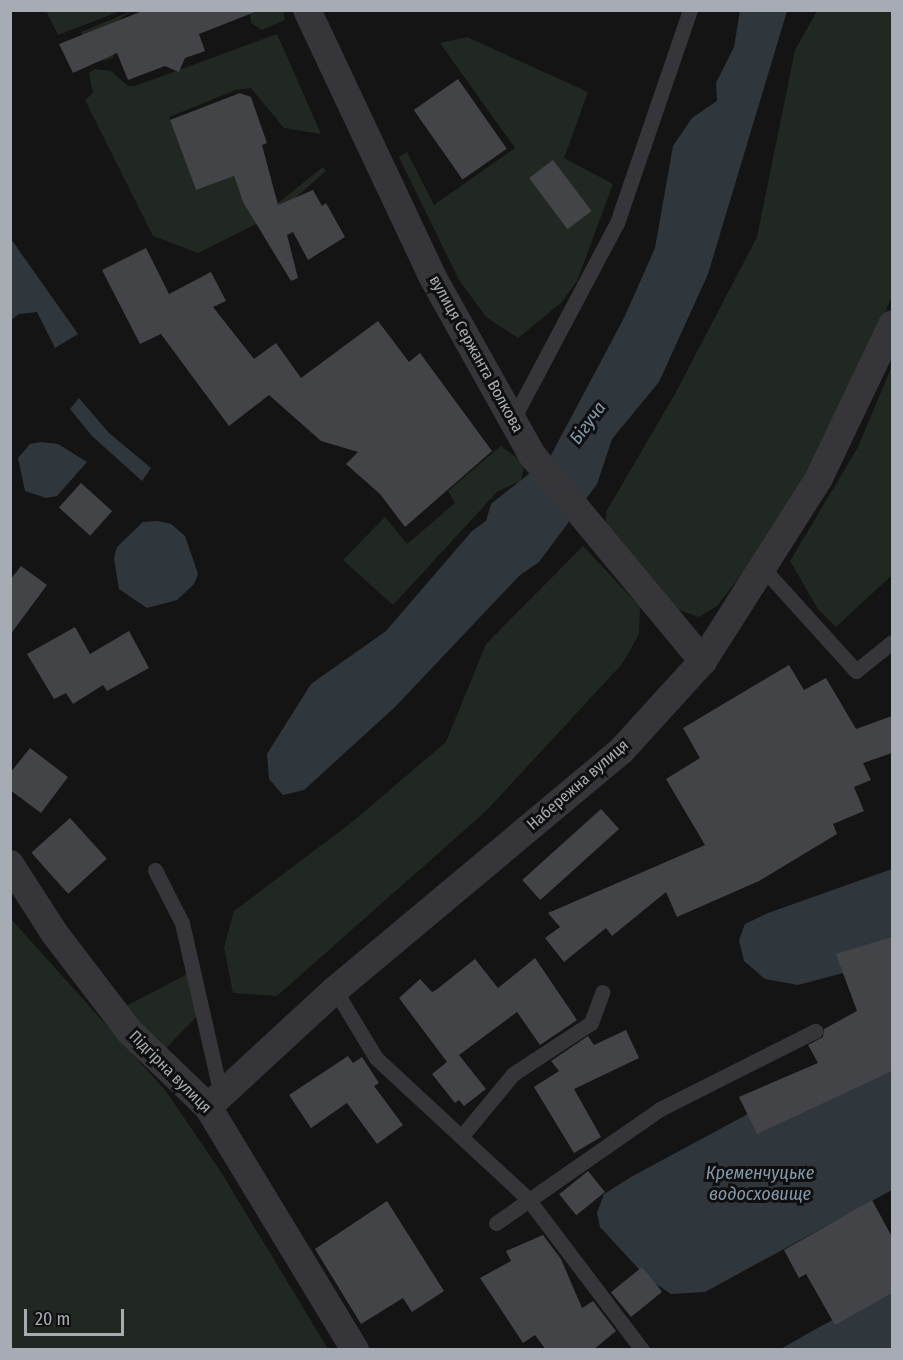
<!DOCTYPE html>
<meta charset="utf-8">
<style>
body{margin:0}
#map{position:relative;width:903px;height:1360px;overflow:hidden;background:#141415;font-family:"Fira Sans Condensed",sans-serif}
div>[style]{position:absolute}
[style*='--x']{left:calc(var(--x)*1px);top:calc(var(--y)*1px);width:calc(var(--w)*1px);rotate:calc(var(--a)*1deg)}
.green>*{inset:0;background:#212821}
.water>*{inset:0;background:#2f373d}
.building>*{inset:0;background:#434448;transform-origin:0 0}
.lane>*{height:15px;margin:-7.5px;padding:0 7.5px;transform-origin:7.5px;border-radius:7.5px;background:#36363a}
.street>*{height:28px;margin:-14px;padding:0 14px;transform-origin:14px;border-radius:14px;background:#36363a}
span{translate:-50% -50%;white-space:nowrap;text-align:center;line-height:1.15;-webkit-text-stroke:6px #0f0f10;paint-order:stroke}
.street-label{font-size:16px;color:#a7acb4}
.water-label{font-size:18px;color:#829aab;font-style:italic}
.frame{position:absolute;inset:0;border:12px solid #a7acb4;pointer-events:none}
.scale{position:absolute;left:24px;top:1309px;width:100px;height:27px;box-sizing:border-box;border:3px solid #a7acb4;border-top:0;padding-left:8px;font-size:18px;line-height:21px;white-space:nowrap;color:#a7acb4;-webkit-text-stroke:4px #0f0f10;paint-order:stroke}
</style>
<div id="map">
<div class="green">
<i style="clip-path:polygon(46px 11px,120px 11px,58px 35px)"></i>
<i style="clip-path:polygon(132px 11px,117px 21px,113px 58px,98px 62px,81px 32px)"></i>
<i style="clip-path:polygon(250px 11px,283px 11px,285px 20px,262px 30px,251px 23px)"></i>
<i style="clip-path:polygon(817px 11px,892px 11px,892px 296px,837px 423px,750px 564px,717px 606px,699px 617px,665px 605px,606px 539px,606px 512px,675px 394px,757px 237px,795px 50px)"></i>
<i style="clip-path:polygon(277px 34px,321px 134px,284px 128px,251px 88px,236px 90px,169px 117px,196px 190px,234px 176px,241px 197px,271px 185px,278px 203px,323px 167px,326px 171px,278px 213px,198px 253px,153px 236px,85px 100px,93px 93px,89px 73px,95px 69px,111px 71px,128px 86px,135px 86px)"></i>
<i style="clip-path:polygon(467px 37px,588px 92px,564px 158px,613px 184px,577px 281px,562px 302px,518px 338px,486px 317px,459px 280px,399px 157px,407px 152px,434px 205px,515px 148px,440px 43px)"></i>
<i style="clip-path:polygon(892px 366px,892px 575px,836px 627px,818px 609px,790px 561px,857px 449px)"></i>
<i style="clip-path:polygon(501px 446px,525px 464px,521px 480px,497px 492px,393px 605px,343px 560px,385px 517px,407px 544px,455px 503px,448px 491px)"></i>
<i style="clip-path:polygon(583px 546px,640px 607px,639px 634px,622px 664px,486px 811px,277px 996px,233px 993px,224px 947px,234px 911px,351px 823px,446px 742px,486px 644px)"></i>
<i style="clip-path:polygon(10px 918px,165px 1090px,221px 1172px,328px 1349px,11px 1349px)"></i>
<i style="clip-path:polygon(193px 971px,201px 1012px,148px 1067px,109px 1015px)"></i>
</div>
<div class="water">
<i style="clip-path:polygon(740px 11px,787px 11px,708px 274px,659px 382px,612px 439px,597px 484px,539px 562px,520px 575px,395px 707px,304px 790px,283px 795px,269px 779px,267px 754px,311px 684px,386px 631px,472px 531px,486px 521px,491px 504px,550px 457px,624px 318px,655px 248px,673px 146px,692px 118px,717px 101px,716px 83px,734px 47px)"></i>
<i style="clip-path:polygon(11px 239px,78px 334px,55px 348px,37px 312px,19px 314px,11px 320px)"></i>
<i style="clip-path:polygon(79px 398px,109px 433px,151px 468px,142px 481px,92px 436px,70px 409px)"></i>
<i style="clip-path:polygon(41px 442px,58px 444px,87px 462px,57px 496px,46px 498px,25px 491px,18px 458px,30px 444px)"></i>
<i style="clip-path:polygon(157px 521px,171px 524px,185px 536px,198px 574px,194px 584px,177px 600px,147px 608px,119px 589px,114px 558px,117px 547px,143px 522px)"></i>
<i style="clip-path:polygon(892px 869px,892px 960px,798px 985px,765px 979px,744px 961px,739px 940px,745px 924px,768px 913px)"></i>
<i style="clip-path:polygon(892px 1036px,892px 1190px,705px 1292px,671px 1294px,647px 1278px,600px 1227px,597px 1213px,604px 1194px,631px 1177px)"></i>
<i style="clip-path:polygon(892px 1288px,892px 1349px,779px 1350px,814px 1330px)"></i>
</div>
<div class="building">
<i style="clip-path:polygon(145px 10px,255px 10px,255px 12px,199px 34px,205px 51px,185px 58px,179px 72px,165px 66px,128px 80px,117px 53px,73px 73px,59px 44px)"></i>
<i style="left:458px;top:79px;width:85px;height:54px;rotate:55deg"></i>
<i style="clip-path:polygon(240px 93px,251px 97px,267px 143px,262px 145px,278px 205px,313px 190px,322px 206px,326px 203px,345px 237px,308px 260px,293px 232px,287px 235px,298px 278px,291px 281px,243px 202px,234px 176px,196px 190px,170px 120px)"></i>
<i style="left:553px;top:160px;width:64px;height:30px;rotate:53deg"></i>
<i style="clip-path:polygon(146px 248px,169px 294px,211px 272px,226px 301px,213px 307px,254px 359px,276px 343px,301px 378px,378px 321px,409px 362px,420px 353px,492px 451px,405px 527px,380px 494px,346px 464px,358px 452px,321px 441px,269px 395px,229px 426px,161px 334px,140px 344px,102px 270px)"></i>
<i style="left:81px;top:483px;width:42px;height:33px;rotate:42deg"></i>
<i style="clip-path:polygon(21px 566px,47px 585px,10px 635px,10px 580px)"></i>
<i style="clip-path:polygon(75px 627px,90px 654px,129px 631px,149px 668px,107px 691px,103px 685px,73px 704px,66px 693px,54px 699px,27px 654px)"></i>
<i style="clip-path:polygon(789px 665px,804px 690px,826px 678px,856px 729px,892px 716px,892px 753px,863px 763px,871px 780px,854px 787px,864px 811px,833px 824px,837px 834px,759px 881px,677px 917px,666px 892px,612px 936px,606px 928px,564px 962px,545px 938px,560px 927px,548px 913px,705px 845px,666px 779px,700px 758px,683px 728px)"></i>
<i style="clip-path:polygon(30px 748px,68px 777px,41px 813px,10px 790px,10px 773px)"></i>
<i style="left:601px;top:809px;width:27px;height:106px;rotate:48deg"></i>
<i style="left:70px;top:818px;width:55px;height:52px;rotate:48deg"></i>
<i style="clip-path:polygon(892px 937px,892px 1071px,757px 1134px,739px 1097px,818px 1063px,808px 1045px,823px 1037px,824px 1029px,857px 1011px,836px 954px)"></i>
<i style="clip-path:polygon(535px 958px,577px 1020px,540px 1045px,517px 1012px,459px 1055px,486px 1089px,464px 1106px,459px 1100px,455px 1103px,432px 1074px,447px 1062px,399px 998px,420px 979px,432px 992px,436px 990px,475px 959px,498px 988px)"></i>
<i style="clip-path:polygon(626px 1030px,639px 1058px,574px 1089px,601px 1137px,574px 1153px,534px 1087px,559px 1071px,551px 1061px,588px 1036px,594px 1045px)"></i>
<i style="clip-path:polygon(348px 1056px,353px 1063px,362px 1057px,379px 1083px,374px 1086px,403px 1125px,377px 1144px,347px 1103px,311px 1128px,289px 1095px)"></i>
<i style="left:588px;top:1171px;width:27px;height:37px;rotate:51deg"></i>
<i style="clip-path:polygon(872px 1200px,892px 1237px,892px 1293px,835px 1325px,806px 1274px,799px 1278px,784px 1250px)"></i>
<i style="clip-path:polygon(387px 1201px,444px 1291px,412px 1312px,403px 1298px,361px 1324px,315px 1249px)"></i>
<i style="clip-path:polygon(543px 1235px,561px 1259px,582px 1308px,593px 1301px,616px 1331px,593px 1350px,546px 1350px,535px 1335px,523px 1343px,480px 1278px,511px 1261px,506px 1251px)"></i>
<i style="left:642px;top:1267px;width:32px;height:40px;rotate:51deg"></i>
</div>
<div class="lane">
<i style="--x:512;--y:421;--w:224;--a:-62.1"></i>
<i style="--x:617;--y:223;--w:225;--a:-71.1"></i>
<i style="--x:762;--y:567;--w:140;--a:47.9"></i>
<i style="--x:856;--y:671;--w:46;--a:-38.9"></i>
<i style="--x:155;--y:870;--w:59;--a:63"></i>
<i style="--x:182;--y:923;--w:175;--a:77.2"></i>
<i style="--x:335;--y:990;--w:79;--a:58.9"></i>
<i style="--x:376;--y:1058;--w:207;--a:42.8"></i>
<i style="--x:528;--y:1199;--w:189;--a:52.9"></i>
<i style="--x:461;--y:1137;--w:82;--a:-50.5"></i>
<i style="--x:513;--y:1074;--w:93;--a:-33.2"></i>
<i style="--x:591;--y:1023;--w:33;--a:-70"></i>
<i style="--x:496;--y:1223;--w:200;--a:-34.8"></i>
<i style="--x:660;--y:1109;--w:174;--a:-26.7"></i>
</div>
<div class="street">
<i style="--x:307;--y:10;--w:294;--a:64.8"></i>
<i style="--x:432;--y:276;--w:205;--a:60.8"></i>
<i style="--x:532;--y:455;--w:268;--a:50.3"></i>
<i style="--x:10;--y:864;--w:83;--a:57.3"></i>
<i style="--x:55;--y:934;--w:123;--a:52.6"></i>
<i style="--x:130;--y:1032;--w:108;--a:43.9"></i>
<i style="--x:208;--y:1107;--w:284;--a:58.8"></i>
<i style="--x:208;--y:1107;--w:173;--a:-42.7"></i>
<i style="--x:335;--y:990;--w:373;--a:-39.9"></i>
<i style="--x:621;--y:751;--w:122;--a:-47.7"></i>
<i style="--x:703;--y:661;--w:217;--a:-57.6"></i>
<i style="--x:819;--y:478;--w:170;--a:-64.5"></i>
</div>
<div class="street-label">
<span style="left:476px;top:354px;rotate:61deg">вулиця Сержанта Волкова</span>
<span style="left:578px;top:785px;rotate:-41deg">Набережна вулиця</span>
<span style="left:170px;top:1072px;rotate:45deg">Підгірна вулиця</span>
</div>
<div class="water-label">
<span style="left:588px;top:423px;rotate:-54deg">Бігуча</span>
<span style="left:760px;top:1184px">Кременчуцьке<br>водосховище</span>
</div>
<div class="frame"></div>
<div class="scale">20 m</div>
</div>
